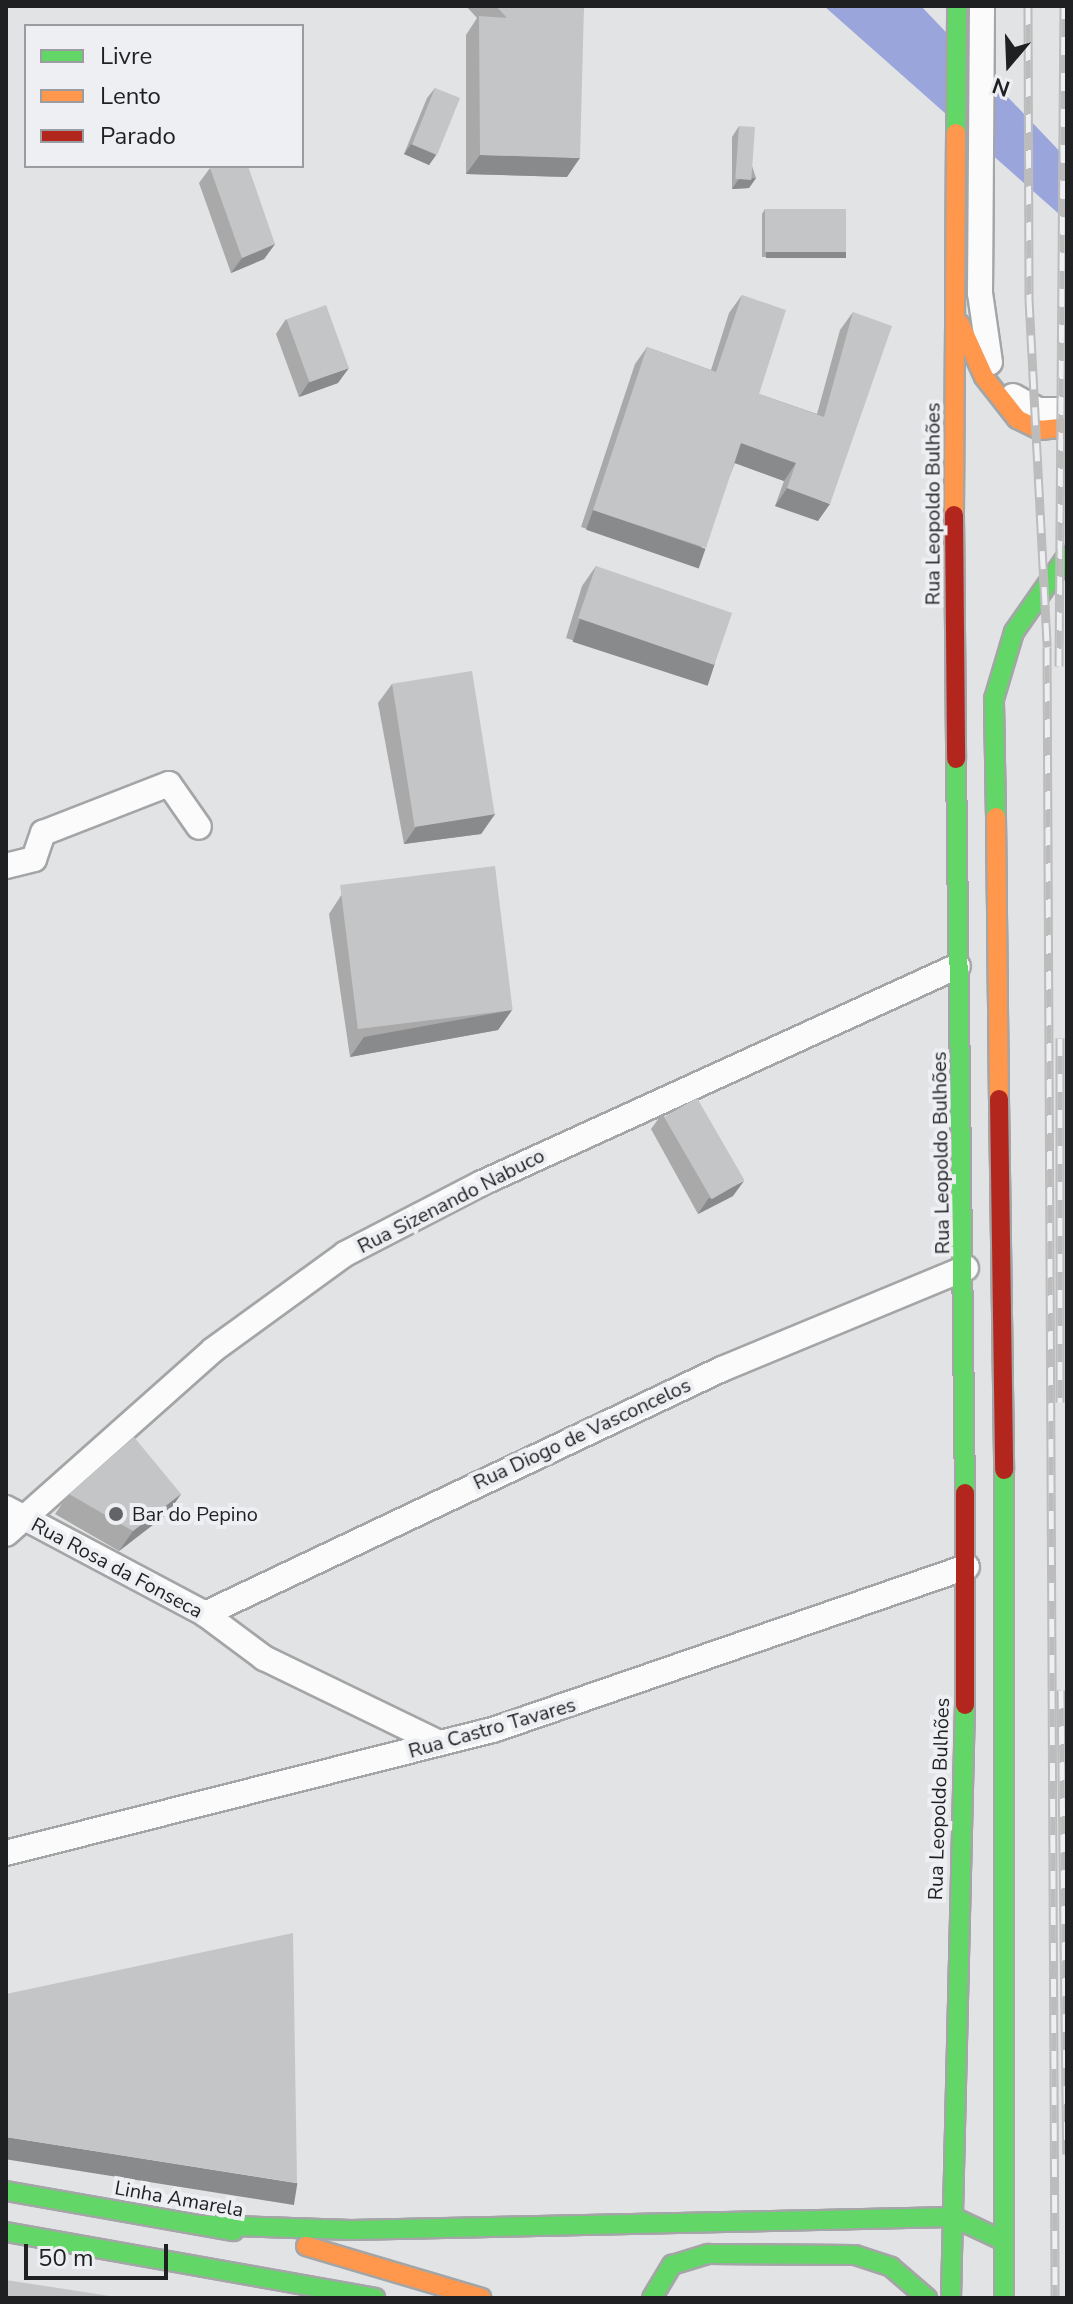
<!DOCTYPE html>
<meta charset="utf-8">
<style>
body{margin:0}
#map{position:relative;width:1073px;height:2304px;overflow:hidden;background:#e2e3e4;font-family:"Nunito Sans",sans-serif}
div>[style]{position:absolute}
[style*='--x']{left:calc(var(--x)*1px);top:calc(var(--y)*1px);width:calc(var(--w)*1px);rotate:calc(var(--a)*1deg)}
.water>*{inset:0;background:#9aa5dc}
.roads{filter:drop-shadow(2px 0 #a4a5a6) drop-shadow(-2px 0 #a4a5a6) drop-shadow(0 2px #a4a5a6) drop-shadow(0 -2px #a4a5a6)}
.street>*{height:24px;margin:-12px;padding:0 12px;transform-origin:12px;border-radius:12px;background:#fbfbfb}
.fast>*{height:18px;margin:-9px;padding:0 9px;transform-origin:9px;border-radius:9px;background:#63d668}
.slow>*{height:18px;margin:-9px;padding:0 9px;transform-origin:9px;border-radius:9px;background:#ff974d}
.jam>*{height:18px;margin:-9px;padding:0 9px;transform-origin:9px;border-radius:9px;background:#b3261e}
.rail>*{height:9px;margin-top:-4.5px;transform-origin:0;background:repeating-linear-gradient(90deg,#eeeff3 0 18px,#bcbcbd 0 36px);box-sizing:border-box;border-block:2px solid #bcbcbd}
.wall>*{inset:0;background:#a9a9aa}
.shaded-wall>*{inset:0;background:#898a8b;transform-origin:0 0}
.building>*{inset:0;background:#c4c5c6;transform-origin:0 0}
.dots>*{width:22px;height:22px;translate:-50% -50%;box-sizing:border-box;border:4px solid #eeeff3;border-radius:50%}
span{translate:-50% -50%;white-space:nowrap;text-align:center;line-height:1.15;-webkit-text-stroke:8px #eeeff3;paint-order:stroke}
.street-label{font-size:20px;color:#1f2021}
.poi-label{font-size:20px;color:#1f2021}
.left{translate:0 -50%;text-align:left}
.frame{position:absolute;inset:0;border:8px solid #1f2021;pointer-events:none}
.legend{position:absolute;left:24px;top:24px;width:280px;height:144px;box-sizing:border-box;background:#eeeff3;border:2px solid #9b9c9f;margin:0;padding:10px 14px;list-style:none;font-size:24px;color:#1f2021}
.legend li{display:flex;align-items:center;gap:16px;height:40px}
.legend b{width:40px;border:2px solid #9b9c9f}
.north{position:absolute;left:969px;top:24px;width:80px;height:80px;-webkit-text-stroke:6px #eeeff3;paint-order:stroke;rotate:199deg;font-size:22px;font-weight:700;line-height:32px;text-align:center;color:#1f2021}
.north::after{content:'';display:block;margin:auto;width:28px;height:36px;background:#1f2021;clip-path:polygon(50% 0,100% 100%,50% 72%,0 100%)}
.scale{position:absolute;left:24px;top:2244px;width:144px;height:36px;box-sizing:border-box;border:4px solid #1f2021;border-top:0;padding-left:10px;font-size:24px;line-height:28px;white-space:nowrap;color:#1f2021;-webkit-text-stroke:6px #eeeff3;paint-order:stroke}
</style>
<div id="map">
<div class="water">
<i style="clip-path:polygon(824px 6px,921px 6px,1067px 159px,1067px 221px)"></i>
</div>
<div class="roads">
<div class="street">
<i style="--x:982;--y:6;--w:287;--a:90.4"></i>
<i style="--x:980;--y:293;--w:70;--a:81.8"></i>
<i style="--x:1013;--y:396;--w:29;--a:29"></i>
<i style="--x:1038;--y:410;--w:29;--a:0"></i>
<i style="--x:6;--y:866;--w:29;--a:-14"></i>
<i style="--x:34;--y:859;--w:28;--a:-71"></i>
<i style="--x:43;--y:833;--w:135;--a:-21.3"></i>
<i style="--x:169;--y:784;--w:52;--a:55.1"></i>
<i style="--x:6;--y:1508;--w:225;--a:28"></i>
<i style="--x:205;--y:1614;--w:74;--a:36.7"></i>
<i style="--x:264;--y:1658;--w:195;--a:25.9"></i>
<i style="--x:6;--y:1534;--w:277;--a:-41.6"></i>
<i style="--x:213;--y:1350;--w:163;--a:-36"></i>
<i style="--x:345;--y:1254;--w:152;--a:-27.4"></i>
<i style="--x:480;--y:1184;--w:525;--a:-24.52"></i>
<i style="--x:205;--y:1614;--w:572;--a:-25.36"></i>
<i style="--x:722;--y:1369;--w:264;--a:-22.5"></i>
<i style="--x:6;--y:1853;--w:505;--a:-14.2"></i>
<i style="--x:496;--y:1729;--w:498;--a:-19"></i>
</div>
<div class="fast">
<i style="--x:956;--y:133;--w:127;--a:-89.5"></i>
<i style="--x:956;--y:759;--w:734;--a:89.3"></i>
<i style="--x:996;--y:817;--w:118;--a:-91"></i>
<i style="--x:994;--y:699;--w:70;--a:-73.4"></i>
<i style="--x:1014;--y:632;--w:93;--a:-55.1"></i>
<i style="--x:6;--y:2191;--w:231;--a:10"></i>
<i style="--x:205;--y:2225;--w:146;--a:2"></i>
<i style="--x:351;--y:2230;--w:602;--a:-1.24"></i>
<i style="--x:953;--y:2217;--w:56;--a:25.2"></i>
<i style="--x:6;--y:2232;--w:375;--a:10.1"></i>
<i style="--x:652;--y:2298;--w:39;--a:-59"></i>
<i style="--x:672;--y:2265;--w:38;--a:-17"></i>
<i style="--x:708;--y:2254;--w:147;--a:0.4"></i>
<i style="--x:855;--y:2255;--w:38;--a:18"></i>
<i style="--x:891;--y:2267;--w:48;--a:40.7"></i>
<i style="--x:951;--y:2298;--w:593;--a:-88.65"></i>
<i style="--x:1004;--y:2298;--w:828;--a:-90"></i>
</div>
<div class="slow">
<i style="--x:960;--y:324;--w:58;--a:65.6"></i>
<i style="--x:984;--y:377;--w:53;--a:51.8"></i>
<i style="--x:1017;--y:419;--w:25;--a:26"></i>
<i style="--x:1040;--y:430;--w:27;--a:-6"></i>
<i style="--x:954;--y:515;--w:382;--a:-89.7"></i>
<i style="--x:996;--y:817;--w:282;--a:89.4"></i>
<i style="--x:306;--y:2246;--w:183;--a:16.5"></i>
</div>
<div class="jam">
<i style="--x:954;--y:515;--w:244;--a:89.5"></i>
<i style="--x:999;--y:1099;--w:371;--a:89.2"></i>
<i style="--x:965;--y:1705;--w:212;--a:-90"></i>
</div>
</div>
<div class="rail">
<i style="--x:1028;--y:6;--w:293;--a:89.8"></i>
<i style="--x:1029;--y:299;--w:348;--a:87"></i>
<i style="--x:1047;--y:647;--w:1651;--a:89.72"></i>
<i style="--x:1059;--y:666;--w:660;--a:-89.57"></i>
<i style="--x:1060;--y:1038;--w:364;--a:90"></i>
<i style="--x:1061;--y:1690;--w:464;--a:89.3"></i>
</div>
<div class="wall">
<i style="clip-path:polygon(466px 6px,584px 6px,567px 177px,466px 174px,466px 35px,477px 18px)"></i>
<i style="clip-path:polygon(435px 88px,436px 155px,429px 165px,404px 154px,427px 98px)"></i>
<i style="clip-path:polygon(739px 126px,756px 178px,749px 188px,732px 189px,732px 137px)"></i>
<i style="clip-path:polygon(210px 168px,275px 244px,264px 259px,231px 273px,199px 183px)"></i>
<i style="clip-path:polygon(765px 209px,843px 257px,762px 257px,762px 214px)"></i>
<i style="clip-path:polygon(742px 295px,759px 394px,817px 414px,840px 330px,853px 312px,818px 521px,775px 506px,784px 481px,735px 463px,694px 565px,581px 527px,635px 364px,647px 347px,711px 370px,729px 313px)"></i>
<i style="clip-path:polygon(286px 319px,338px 383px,299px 397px,276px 334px)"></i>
<i style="clip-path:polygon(596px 566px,715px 663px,701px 683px,566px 638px,582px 586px)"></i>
<i style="clip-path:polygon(392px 684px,495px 814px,481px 834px,404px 844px,378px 703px)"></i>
<i style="clip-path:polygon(342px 894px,512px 1010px,498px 1030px,350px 1057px,329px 914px)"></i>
<i style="clip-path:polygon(662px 1114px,733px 1196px,698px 1214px,651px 1129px)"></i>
<i style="clip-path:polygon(69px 1494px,181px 1494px,167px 1514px,119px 1551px,55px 1514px)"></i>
</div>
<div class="shaded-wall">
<i style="clip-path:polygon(411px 144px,436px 155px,429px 165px,404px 154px)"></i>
<i style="clip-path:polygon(480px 155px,580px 158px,567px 177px,466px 174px)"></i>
<i style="clip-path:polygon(756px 178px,749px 188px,732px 189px,739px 179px)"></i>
<i style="clip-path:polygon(275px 244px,264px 259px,231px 273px,242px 258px)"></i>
<i style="left:766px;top:252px;width:80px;height:6px"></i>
<i style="clip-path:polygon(349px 368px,338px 383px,299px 397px,309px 382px)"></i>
<i style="clip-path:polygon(741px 443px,796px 463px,784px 481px,729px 461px)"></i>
<i style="clip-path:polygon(787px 488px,830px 504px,818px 521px,775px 506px)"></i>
<i style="left:593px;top:510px;width:119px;height:21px;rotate:19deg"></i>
<i style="left:580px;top:619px;width:142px;height:24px;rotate:18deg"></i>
<i style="clip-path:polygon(495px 814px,481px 834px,404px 844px,418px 824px)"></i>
<i style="clip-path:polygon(512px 1010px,498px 1030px,350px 1057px,364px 1037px)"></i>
<i style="clip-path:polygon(744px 1181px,733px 1196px,698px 1214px,708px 1199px)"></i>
<i style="clip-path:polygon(181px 1494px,167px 1514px,119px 1551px,133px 1531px)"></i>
<i style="left:6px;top:2137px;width:295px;height:22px;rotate:9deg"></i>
</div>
<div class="building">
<i style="clip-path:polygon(496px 6px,584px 6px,580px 158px,480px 155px,479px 16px,507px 18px)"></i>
<i style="left:435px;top:88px;width:27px;height:61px;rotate:22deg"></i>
<i style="left:739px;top:126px;width:16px;height:53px;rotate:4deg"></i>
<i style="clip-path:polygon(215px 166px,248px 166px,275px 244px,242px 258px,210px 168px)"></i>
<i style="left:765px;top:209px;width:81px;height:43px"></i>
<i style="clip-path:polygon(742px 295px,786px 310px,759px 394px,824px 417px,853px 312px,892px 326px,830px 504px,787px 488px,796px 463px,741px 443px,706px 548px,593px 510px,647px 347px,716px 372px)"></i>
<i style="left:326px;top:305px;width:67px;height:42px;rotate:70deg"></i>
<i style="left:596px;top:566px;width:144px;height:55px;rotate:19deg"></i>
<i style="left:472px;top:671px;width:145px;height:81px;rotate:81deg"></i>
<i style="left:495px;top:866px;width:145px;height:156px;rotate:83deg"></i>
<i style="left:697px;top:1098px;width:95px;height:38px;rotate:60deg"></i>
<i style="clip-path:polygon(134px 1437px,181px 1494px,133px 1531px,69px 1494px)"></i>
<i style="clip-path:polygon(293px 1933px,297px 2183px,6px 2137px,6px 1994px)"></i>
<i style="clip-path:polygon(6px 2280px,123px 2298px,6px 2298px)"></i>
</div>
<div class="dots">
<i style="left:116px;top:1514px;background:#636465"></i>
</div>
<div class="street-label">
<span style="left:933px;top:504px;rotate:-90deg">Rua Leopoldo Bulhões</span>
<span style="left:941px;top:1153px;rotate:-91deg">Rua Leopoldo Bulhões</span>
<span style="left:451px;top:1201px;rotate:-27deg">Rua Sizenando Nabuco</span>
<span style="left:582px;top:1434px;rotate:-25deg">Rua Diogo de Vasconcelos</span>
<span style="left:117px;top:1568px;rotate:28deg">Rua Rosa da Fonseca</span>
<span style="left:492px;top:1728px;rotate:-16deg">Rua Castro Tavares</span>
<span style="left:939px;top:1799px;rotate:-88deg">Rua Leopoldo Bulhões</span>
<span style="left:179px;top:2199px;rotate:10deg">Linha Amarela</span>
</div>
<div class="poi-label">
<span class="left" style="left:132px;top:1514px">Bar do Pepino</span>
</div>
<div class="frame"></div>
<ul class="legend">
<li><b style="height:10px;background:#63d668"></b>Livre</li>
<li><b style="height:10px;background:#ff974d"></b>Lento</li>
<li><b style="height:10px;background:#b3261e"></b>Parado</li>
</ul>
<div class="north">N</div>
<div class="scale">50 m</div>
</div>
